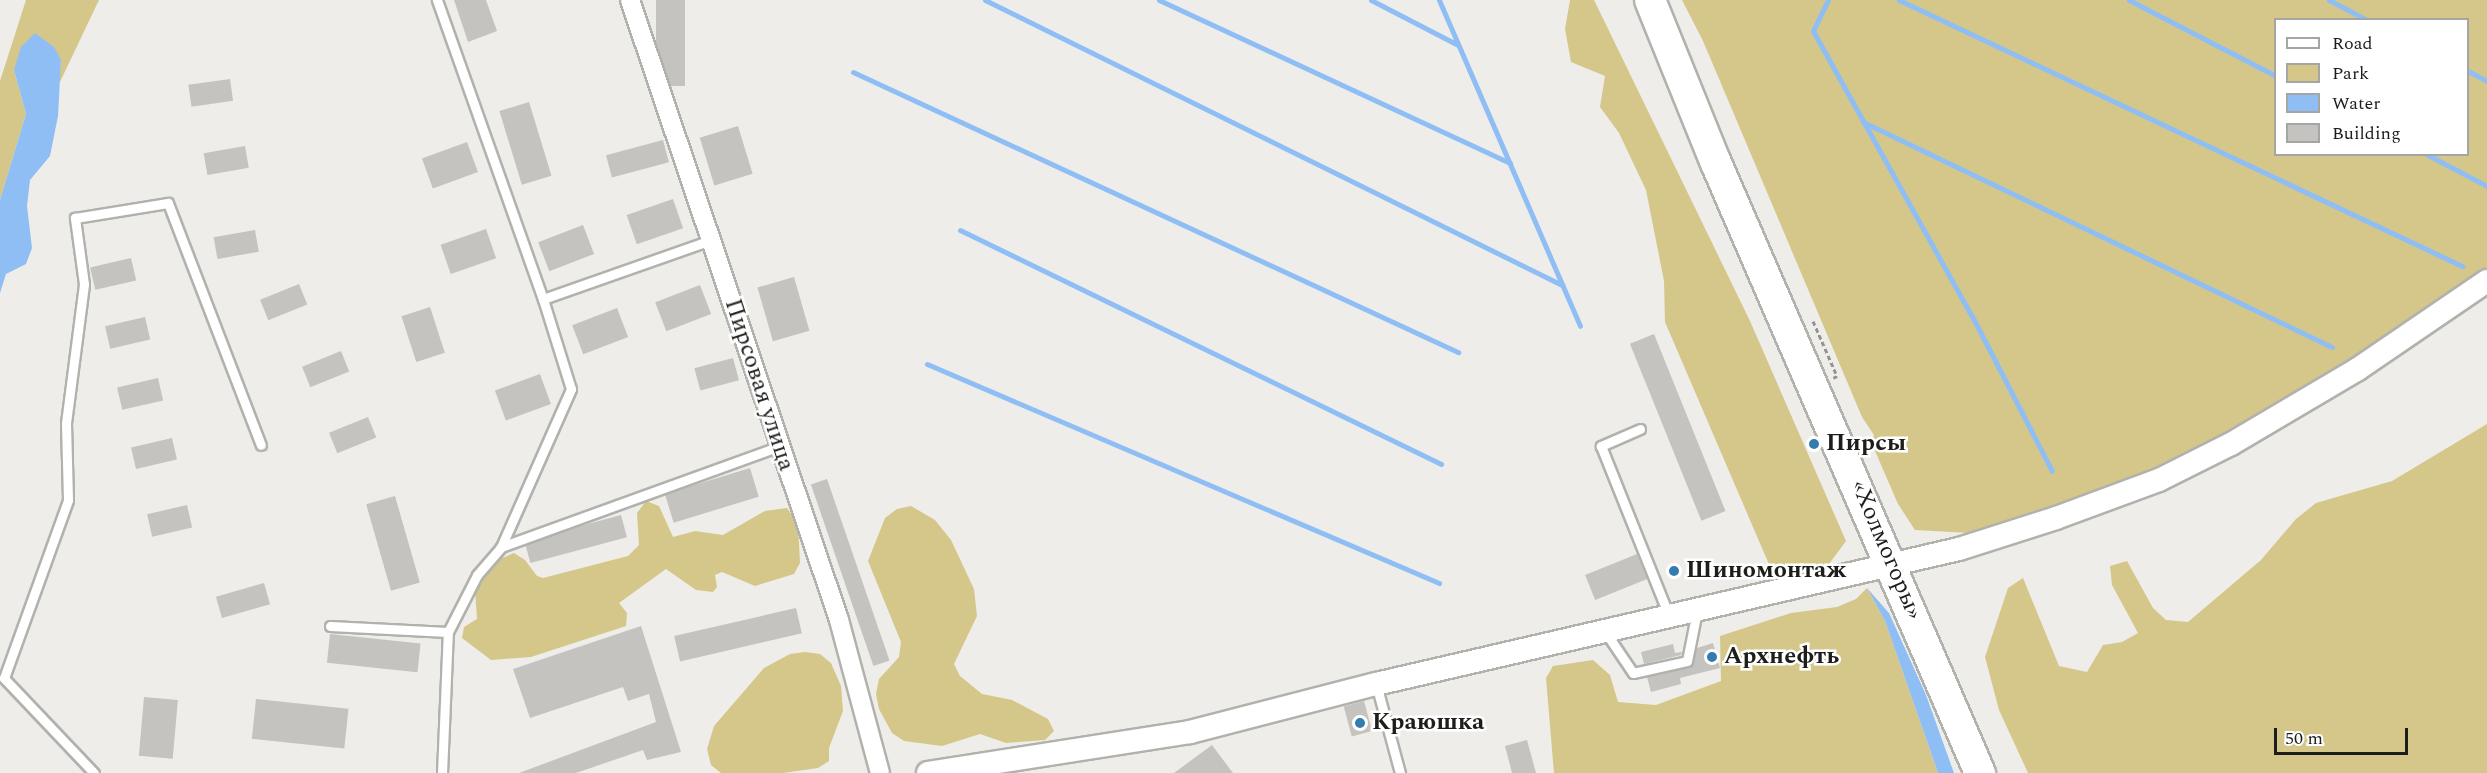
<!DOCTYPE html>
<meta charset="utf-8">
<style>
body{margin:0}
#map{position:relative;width:2487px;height:773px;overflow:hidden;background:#eeede9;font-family:Spectral,serif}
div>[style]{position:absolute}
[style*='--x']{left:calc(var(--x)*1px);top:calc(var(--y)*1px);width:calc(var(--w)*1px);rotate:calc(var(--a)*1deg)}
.green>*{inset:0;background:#d4c789}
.water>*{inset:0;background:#8fbef5}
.stream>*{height:5px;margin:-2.5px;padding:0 2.5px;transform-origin:2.5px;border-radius:2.5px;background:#8fbef5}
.building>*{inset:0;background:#c4c3bf;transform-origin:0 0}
.path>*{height:3px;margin-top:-1.5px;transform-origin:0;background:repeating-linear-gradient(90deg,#93928f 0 4.5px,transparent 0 7.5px)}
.roads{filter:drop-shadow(2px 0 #b2b2ad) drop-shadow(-2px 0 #b2b2ad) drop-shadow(0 2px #b2b2ad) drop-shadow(0 -2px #b2b2ad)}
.service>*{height:9px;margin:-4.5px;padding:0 4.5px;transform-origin:4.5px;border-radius:4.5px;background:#fff}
.minor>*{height:18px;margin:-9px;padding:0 9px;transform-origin:9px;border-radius:9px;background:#fff}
.tertiary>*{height:22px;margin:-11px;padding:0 11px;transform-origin:11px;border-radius:11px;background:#fff}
.trunk>*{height:30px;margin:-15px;padding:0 15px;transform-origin:15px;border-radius:15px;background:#fff}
.dots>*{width:16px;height:16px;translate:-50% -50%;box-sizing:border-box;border:3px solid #fff;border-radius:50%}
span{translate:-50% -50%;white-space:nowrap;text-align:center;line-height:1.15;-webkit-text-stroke:5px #fff;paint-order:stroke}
.street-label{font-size:24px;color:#1d1d1b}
.poi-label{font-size:24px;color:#1d1d1b;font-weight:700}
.left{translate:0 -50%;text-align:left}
.legend{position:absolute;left:2274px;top:18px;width:195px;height:138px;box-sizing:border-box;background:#fff;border:2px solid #a5a5a4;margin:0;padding:8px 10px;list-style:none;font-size:18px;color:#1d1d1b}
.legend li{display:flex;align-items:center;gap:12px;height:30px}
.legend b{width:30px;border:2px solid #a5a5a4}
.scale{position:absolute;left:2274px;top:728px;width:134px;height:27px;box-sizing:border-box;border:3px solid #1d1d1b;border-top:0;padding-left:8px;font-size:18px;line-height:21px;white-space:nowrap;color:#1d1d1b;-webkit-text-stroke:4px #fff;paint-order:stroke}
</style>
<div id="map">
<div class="green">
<i style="clip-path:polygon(26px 0,99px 0,59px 84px,61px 60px,14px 70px,26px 114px,0 200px,0 81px)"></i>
<i style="clip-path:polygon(1570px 0,1594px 0,1750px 321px,1846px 541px,1829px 564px,1774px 576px,1665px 322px,1664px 281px,1646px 190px,1619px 133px,1600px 107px,1605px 76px,1571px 62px,1565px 29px)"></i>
<i style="clip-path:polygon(evenodd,1682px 0,2487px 0,2487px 271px,2348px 364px,2150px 474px,1969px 533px,1915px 530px,1898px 504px,1872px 444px,1874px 435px,1862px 417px,1703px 41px,1682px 0,2276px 20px,2468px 20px,2468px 154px,2276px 154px,2276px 20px)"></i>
<i style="clip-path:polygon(2487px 424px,2487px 773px,2028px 773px,1999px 710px,1985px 657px,2008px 588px,2023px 578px,2059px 666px,2087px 672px,2103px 645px,2122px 642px,2138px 633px,2112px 585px,2110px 566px,2127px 561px,2153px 608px,2166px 620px,2188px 622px,2261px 560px,2296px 519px,2316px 503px,2392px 481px)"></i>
<i style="clip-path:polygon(646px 501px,659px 506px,673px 537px,695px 531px,723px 535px,765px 511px,787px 508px,798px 524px,800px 563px,794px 574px,755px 586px,722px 572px,715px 575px,717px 587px,713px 592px,696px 590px,666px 569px,619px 603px,627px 613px,626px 626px,531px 657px,491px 660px,462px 638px,464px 627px,477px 619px,475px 589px,500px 559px,514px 553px,525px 560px,537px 576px,543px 578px,628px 556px,639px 545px,637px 513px)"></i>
<i style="clip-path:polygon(911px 506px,935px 520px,951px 540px,974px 589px,977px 616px,954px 664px,960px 676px,982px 694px,1012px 700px,1048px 719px,1054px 731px,1045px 740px,1006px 743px,980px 734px,942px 746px,904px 741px,892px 733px,879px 709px,876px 694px,879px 679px,899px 657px,901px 642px,868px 561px,885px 518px,897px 509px)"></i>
<i style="clip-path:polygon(1867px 588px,1885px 621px,1938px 773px,1554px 773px,1546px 678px,1553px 666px,1593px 660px,1610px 675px,1618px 702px,1656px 705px,1721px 681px,1720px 636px,1791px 613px,1837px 607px,1856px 599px)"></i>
<i style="clip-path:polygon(805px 652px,820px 654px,831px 663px,841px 686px,843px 711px,829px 748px,829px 761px,818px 768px,783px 773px,721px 773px,711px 765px,707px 749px,714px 726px,764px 668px,790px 654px)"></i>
</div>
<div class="water">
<i style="clip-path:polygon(35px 33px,54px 47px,61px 60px,58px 116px,50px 156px,30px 180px,27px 206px,32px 248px,26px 264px,6px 274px,0 293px,0 200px,26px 114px,14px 70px,21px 47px)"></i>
<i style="clip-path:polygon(1867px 588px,1889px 613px,1926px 695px,1954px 773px,1938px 773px,1885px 621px)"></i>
</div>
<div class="stream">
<i style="--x:985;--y:0;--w:644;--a:26.29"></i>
<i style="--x:1159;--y:0;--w:387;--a:24.9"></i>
<i style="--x:1371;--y:0;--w:98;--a:27.3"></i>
<i style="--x:1439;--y:0;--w:355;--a:66.6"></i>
<i style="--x:1828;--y:0;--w:34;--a:116"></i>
<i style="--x:1813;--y:31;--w:329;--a:60.9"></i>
<i style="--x:1973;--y:318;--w:172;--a:62.7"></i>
<i style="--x:1899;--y:0;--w:623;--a:25.29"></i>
<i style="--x:2129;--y:0;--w:165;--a:27.3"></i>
<i style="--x:2329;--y:0;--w:43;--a:27.8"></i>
<i style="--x:2468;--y:71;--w:21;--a:28"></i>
<i style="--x:853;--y:72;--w:667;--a:24.84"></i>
<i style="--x:1863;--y:122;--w:520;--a:25.63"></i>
<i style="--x:2426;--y:154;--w:69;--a:27.7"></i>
<i style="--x:960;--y:230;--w:535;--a:25.94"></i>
<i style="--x:927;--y:364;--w:557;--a:23.16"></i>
</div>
<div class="building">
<i style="clip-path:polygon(454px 0,486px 0,497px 31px,468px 42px)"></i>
<i style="left:656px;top:0;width:29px;height:86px"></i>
<i style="left:230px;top:79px;width:22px;height:42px;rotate:82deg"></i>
<i style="left:529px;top:102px;width:77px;height:31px;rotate:73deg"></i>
<i style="left:738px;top:126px;width:50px;height:40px;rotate:73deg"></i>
<i style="left:663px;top:140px;width:23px;height:59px;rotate:75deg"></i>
<i style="left:467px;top:142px;width:32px;height:48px;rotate:70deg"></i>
<i style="left:245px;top:146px;width:22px;height:42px;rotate:80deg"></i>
<i style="left:673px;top:199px;width:31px;height:49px;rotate:71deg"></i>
<i style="left:583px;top:225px;width:31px;height:48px;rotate:69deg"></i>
<i style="left:486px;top:229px;width:31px;height:48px;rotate:71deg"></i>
<i style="left:255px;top:230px;width:22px;height:42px;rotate:80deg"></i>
<i style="left:131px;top:258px;width:23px;height:42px;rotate:77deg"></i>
<i style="left:794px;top:277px;width:56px;height:38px;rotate:74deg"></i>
<i style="left:299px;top:284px;width:22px;height:42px;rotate:68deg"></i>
<i style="left:700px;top:285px;width:31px;height:48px;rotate:69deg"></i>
<i style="left:430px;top:307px;width:48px;height:30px;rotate:72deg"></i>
<i style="left:617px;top:308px;width:31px;height:48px;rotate:69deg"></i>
<i style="left:145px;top:317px;width:23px;height:41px;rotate:77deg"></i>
<i style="left:1654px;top:334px;width:191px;height:26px;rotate:68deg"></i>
<i style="left:341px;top:351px;width:22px;height:42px;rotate:68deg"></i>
<i style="left:733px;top:358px;width:23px;height:40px;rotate:75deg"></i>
<i style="left:540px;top:374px;width:32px;height:48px;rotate:70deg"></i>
<i style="left:158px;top:378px;width:23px;height:42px;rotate:77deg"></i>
<i style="left:368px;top:417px;width:22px;height:42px;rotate:68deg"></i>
<i style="left:172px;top:438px;width:22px;height:42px;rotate:77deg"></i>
<i style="left:750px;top:468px;width:30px;height:89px;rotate:73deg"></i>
<i style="left:827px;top:479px;width:192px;height:17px;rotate:71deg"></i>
<i style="left:395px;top:496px;width:90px;height:30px;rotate:74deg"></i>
<i style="left:187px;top:505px;width:23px;height:41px;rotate:77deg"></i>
<i style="left:621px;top:515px;width:23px;height:100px;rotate:75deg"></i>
<i style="left:1637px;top:554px;width:27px;height:56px;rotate:68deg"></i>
<i style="left:264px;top:583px;width:22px;height:50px;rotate:74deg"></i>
<i style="left:796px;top:608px;width:26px;height:125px;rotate:77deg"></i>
<i style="clip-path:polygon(641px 626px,681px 752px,647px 760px,643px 750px,576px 773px,519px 773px,656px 722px,649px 694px,628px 701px,623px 687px,530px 718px,513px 669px)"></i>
<i style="left:330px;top:634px;width:91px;height:29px;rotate:6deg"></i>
<i style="clip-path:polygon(1713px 643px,1720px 668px,1680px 678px,1681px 684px,1651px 692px,1647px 677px,1689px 667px,1697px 648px)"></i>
<i style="clip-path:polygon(1673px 644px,1675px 653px,1682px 652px,1681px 655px,1644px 664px,1641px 652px)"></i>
<i style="left:144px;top:697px;width:34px;height:59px;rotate:5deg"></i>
<i style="left:256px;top:699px;width:93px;height:40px;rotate:6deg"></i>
<i style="left:1364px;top:701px;width:31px;height:21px;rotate:75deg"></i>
<i style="clip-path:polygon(1527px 740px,1536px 773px,1512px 773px,1505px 746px)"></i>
<i style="clip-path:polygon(1212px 745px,1233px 773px,1174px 773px)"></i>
</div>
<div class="path">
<i style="--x:1813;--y:321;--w:60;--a:66.4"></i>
<i style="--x:1837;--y:376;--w:4;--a:153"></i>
</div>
<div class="roads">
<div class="service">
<i style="--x:437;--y:0;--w:317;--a:70.5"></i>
<i style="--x:543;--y:299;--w:178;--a:-19.4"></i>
<i style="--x:1640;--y:429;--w:43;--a:156.4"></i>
<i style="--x:1601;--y:446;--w:183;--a:68.2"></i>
<i style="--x:501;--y:547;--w:297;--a:-19.9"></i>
<i style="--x:330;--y:626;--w:118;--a:2.9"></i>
<i style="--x:448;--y:632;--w:64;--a:-63"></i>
<i style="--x:477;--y:575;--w:37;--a:-49"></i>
<i style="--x:501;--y:547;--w:173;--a:-66.1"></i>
<i style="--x:571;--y:389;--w:94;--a:-107.3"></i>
<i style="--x:1606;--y:633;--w:48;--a:56"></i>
<i style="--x:1633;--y:673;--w:55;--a:-12.5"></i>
<i style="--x:1687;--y:661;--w:51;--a:-78.7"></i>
<i style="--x:1376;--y:684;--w:92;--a:74.9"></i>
<i style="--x:94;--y:773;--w:131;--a:-133.5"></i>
<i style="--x:4;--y:678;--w:189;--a:-70.2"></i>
<i style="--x:68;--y:500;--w:77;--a:-91.5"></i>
<i style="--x:66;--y:423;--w:140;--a:-82.6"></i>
<i style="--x:84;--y:284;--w:67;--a:-97.8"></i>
<i style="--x:75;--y:218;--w:94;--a:-9.2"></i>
<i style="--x:168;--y:203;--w:259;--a:69"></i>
<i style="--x:442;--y:773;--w:141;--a:-87.6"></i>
</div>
<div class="minor">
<i style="--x:630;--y:0;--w:654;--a:71.37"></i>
<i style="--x:839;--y:620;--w:158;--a:75"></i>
</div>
<div class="tertiary">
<i style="--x:928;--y:773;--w:265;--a:-8.9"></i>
<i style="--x:1190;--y:732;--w:192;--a:-14.5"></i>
<i style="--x:1376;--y:684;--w:598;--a:-13.04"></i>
<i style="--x:1959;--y:549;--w:102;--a:-17.7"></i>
<i style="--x:2056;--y:518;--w:110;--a:-20.3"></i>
<i style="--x:2159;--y:480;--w:80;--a:-26.6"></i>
<i style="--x:2231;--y:444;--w:147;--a:-30.6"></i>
<i style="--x:2358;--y:369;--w:156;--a:-34.3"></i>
</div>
<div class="trunk">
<i style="--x:1650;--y:0;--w:176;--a:68"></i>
<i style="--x:1716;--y:163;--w:665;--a:66.6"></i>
</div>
</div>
<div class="dots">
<i style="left:1814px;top:444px;background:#347bb0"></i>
<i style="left:1674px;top:571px;background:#347bb0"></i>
<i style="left:1712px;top:657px;background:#347bb0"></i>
<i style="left:1360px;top:723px;background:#347bb0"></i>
</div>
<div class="street-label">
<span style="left:759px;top:385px;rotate:72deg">Пирсовая улица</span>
<span style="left:1886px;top:550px;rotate:67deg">«Холмогоры»</span>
</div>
<div class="poi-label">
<span class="left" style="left:1826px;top:444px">Пирсы</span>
<span class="left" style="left:1686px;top:571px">Шиномонтаж</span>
<span class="left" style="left:1724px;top:657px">Архнефть</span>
<span class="left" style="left:1372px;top:723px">Краюшка</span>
</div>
<ul class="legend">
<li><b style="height:8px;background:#fff"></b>Road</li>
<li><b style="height:16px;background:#d4c789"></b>Park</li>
<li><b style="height:16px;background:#8fbef5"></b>Water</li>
<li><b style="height:16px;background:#c4c3bf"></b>Building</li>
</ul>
<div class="scale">50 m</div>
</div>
